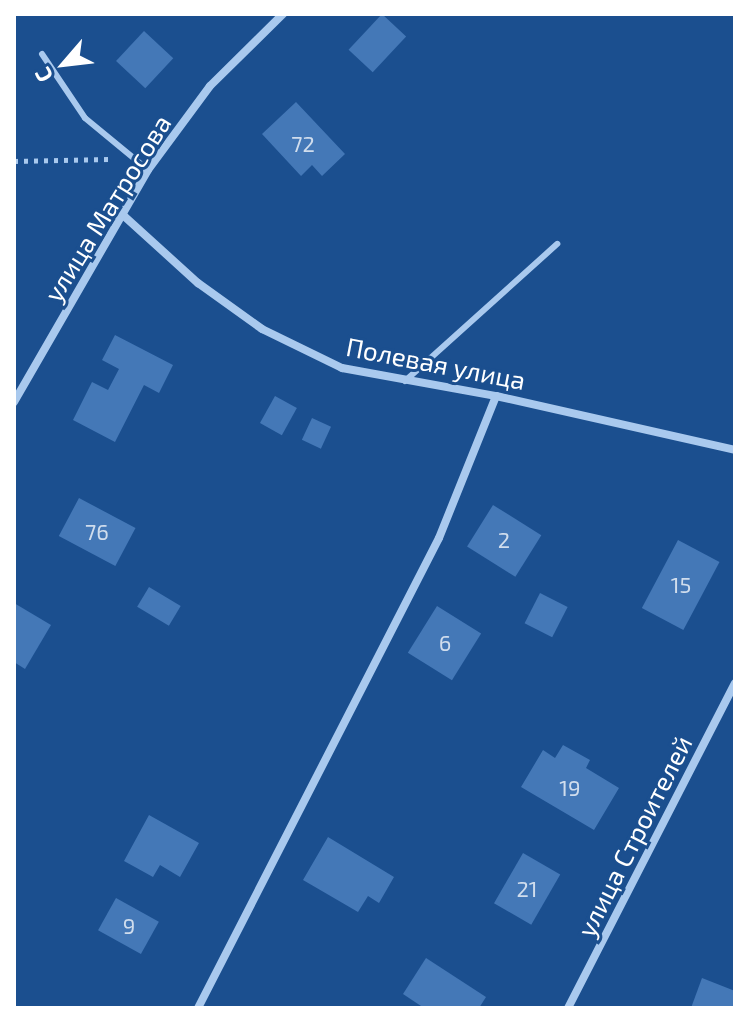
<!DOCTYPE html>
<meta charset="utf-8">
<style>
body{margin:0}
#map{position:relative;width:749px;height:1022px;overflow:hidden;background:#1b4f8f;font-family:"Exo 2",sans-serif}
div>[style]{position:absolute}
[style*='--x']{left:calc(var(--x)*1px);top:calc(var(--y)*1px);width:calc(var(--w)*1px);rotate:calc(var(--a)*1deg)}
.building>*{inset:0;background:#4478b7;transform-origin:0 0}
.path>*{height:5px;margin-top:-2.5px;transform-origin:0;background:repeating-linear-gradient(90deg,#a9c9ee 0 4px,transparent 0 10px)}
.service>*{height:6px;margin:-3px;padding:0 3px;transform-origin:3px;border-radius:3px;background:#a9c9ee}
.minor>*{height:8px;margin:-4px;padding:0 4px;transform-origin:4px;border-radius:4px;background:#a9c9ee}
span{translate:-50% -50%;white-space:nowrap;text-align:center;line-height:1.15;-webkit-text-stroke:6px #1b4f8f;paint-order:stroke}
.number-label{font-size:22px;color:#d0dded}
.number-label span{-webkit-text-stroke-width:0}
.street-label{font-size:26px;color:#fff}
.frame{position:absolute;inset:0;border:16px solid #fff;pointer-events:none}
.north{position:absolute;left:24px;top:24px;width:80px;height:80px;-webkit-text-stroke:6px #1b4f8f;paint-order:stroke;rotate:242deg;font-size:22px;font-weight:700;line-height:32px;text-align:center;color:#fff}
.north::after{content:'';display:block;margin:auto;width:28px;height:36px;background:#fff;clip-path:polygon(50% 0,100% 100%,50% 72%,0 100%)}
</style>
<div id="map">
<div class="building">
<i style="left:382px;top:14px;width:33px;height:49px;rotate:43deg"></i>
<i style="left:144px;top:31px;width:40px;height:41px;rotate:43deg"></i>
<i style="clip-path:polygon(296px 102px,345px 154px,322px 176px,312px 165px,301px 176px,262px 134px)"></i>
<i style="clip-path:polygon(115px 335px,173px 365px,159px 393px,144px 385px,115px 442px,73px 420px,92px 382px,108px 390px,119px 369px,102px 360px)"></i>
<i style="left:275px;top:396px;width:25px;height:31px;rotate:29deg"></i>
<i style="left:312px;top:418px;width:21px;height:24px;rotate:25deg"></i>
<i style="left:79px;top:498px;width:64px;height:43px;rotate:28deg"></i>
<i style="left:493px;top:505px;width:57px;height:49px;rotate:32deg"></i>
<i style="left:678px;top:540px;width:47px;height:77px;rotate:28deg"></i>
<i style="left:149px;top:587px;width:37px;height:23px;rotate:31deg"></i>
<i style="left:540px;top:593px;width:31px;height:34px;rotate:27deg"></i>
<i style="clip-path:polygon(14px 603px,51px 625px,25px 669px,14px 662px)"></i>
<i style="left:437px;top:606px;width:52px;height:55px;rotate:32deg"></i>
<i style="clip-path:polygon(563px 745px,590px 760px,586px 768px,619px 788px,594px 830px,521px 787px,543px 750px,555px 758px)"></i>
<i style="clip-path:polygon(149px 815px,199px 843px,180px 877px,160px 865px,153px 877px,124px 861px)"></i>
<i style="clip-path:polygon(328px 837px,394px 877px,379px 903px,368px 896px,358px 912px,303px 880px)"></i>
<i style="left:523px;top:853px;width:43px;height:58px;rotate:30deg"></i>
<i style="left:116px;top:898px;width:49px;height:37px;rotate:29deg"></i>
<i style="clip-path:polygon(426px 958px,486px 997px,479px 1008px,424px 1008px,403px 994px)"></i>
<i style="clip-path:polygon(702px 978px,735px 991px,735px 1008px,691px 1008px)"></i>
</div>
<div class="path">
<i style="--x:14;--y:161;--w:95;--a:-1.2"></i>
</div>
<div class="service">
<i style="--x:42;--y:54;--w:77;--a:56.1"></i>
<i style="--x:85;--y:118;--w:82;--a:39.5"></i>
<i style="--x:405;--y:381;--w:205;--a:-42"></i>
</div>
<div class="minor">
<i style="--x:124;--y:216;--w:100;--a:42.2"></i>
<i style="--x:198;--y:283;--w:79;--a:35.7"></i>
<i style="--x:262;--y:329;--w:89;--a:26"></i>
<i style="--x:342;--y:368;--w:157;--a:10.3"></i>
<i style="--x:496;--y:396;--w:245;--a:12.7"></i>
<i style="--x:14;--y:402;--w:268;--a:-60"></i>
<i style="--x:148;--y:170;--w:104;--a:-53.6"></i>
<i style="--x:210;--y:86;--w:103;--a:-44.6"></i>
<i style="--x:198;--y:1008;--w:528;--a:-62.85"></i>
<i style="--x:439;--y:538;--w:153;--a:-68.1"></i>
<i style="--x:568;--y:1008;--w:365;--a:-62.8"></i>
</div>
<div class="number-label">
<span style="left:303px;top:144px">72</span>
<span style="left:97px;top:532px">76</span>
<span style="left:504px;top:540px">2</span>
<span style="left:681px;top:585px">15</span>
<span style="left:445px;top:643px">6</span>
<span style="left:570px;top:788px">19</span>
<span style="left:527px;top:889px">21</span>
<span style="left:129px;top:926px">9</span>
</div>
<div class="street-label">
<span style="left:107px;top:208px;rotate:-58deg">улица Матросова</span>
<span style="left:436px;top:363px;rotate:11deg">Полевая улица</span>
<span style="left:634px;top:836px;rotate:-63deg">улица Строителей</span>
</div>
<div class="frame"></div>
<div class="north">С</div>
</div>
